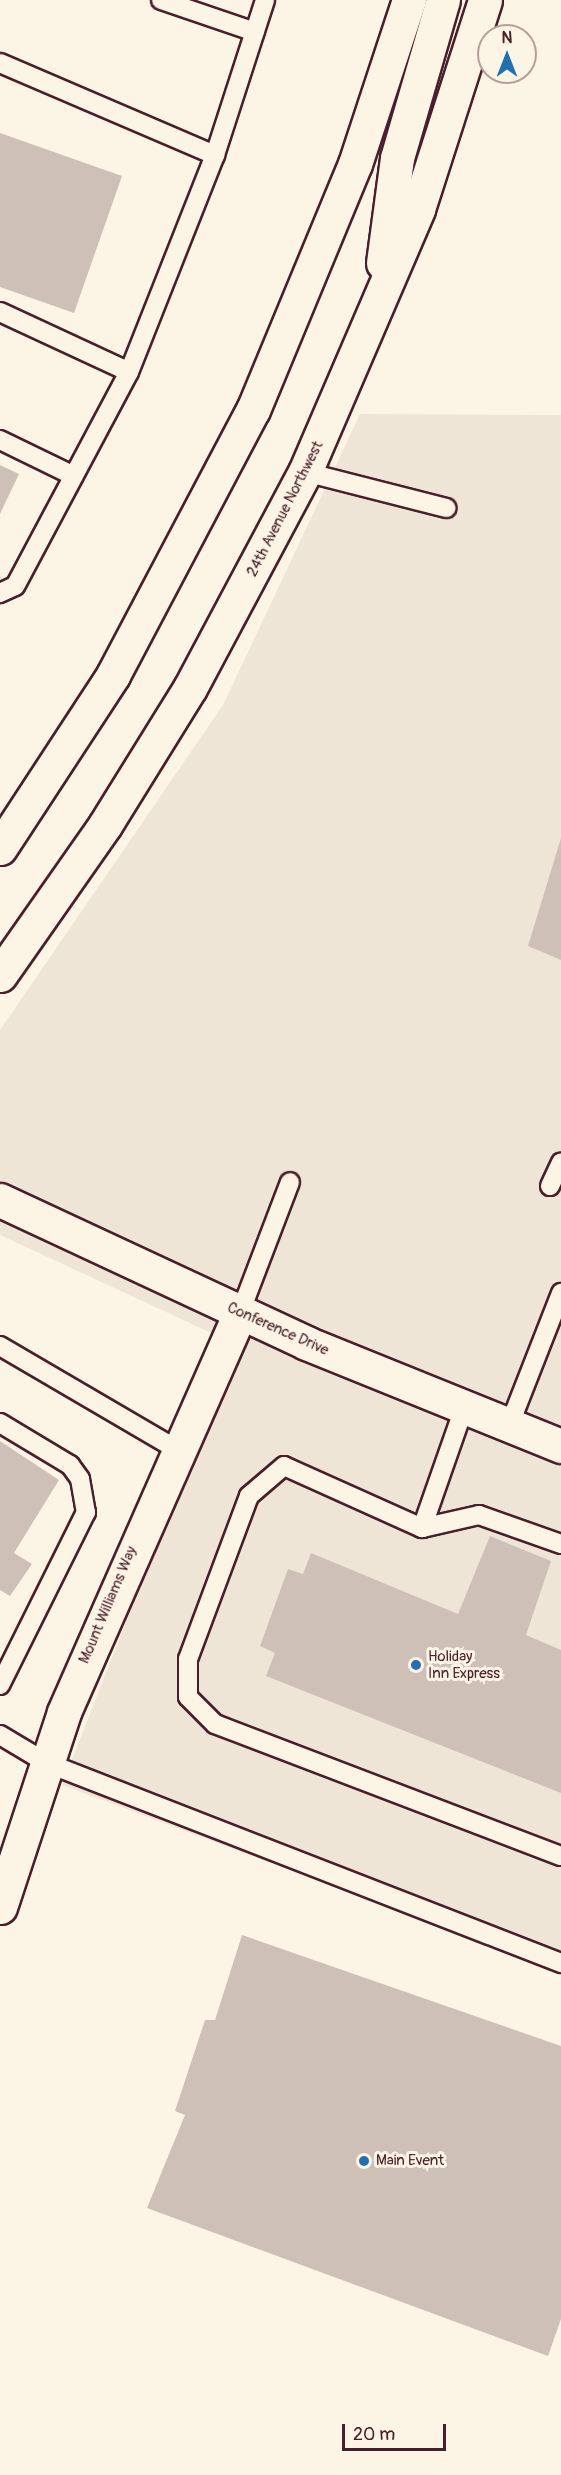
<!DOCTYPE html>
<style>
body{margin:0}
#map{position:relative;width:561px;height:2475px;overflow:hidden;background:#fcf5e5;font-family:Pangolin,sans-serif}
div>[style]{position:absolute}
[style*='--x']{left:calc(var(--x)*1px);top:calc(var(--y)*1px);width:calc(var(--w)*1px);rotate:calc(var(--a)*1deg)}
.built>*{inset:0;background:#eee5d7}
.building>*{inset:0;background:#cfc0b7}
.roads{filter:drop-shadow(2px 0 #4a1f2b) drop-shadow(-2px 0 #4a1f2b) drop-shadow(0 2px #4a1f2b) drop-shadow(0 -2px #4a1f2b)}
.service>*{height:18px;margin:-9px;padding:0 9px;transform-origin:9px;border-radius:9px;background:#fcf5e5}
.tertiary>*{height:33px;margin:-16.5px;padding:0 16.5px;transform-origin:16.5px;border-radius:16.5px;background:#fcf5e5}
.secondary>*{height:33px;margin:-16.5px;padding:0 16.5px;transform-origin:16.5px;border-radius:16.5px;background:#fcf5e5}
.dots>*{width:16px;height:16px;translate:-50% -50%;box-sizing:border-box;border:3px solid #fcf5e5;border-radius:50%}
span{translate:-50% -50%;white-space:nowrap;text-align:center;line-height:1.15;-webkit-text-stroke:6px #fcf5e5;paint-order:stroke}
.street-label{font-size:15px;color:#4a1f2b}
.poi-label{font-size:15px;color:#4a1f2b}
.left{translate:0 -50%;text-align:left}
.north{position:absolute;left:477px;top:24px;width:60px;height:60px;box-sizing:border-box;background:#fcf5e5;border:2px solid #b59f9b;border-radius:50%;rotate:0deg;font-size:16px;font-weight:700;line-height:24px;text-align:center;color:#4a1f2b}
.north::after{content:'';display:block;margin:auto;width:21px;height:27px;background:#1f6fb2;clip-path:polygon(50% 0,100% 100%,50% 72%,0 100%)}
.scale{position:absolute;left:342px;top:2424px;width:104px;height:27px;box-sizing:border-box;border:3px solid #4a1f2b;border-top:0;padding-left:8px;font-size:18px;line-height:21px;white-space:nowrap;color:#4a1f2b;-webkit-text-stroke:4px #fcf5e5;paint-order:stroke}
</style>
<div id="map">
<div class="built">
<i style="clip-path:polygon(360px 414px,561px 415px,561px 1971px,62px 1785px,235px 1344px,0 1235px,0 1030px,223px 705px)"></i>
</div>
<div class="building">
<i style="clip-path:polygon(0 133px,122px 176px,74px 313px,0 287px)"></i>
<i style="clip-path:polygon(0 465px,19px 474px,0 514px)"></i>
<i style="clip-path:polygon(561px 838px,561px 960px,528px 946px)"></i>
<i style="clip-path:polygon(0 1441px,59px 1480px,14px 1553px,32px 1564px,10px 1596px,0 1590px)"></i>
<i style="clip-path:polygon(490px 1536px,551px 1561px,526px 1635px,561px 1650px,561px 1793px,266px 1676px,275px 1653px,260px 1646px,288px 1569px,303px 1574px,311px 1553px,458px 1614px)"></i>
<i style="clip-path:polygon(242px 1935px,561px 2046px,561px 2319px,548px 2356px,147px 2208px,185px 2115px,175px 2111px,205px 2020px,215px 2020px)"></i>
</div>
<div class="roads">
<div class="service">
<i style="--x:161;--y:0;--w:99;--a:18.8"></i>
<i style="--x:0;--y:63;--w:234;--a:23.2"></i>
<i style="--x:215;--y:155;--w:233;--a:111.6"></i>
<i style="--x:129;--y:372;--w:242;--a:118"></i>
<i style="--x:15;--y:586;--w:17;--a:155"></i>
<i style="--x:215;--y:155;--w:163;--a:-72.1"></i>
<i style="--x:0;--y:312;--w:142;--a:24.9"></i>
<i style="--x:0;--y:440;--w:82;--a:25.9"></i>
<i style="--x:305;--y:472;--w:146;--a:14.3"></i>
<i style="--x:550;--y:1186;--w:26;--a:-65"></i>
<i style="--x:240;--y:1313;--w:140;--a:-69.1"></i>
<i style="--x:0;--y:1346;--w:204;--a:30.3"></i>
<i style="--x:0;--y:1423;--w:82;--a:31"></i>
<i style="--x:70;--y:1465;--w:17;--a:54"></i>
<i style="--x:80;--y:1479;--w:34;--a:80"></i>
<i style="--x:86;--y:1512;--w:193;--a:116.4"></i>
<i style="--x:509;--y:1426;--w:143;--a:-68.6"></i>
<i style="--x:422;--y:1528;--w:127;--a:-70.7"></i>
<i style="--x:561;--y:1544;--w:87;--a:-160.5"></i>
<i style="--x:479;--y:1515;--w:58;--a:167.2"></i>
<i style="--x:422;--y:1528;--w:151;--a:-155.8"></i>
<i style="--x:284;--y:1466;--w:46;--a:139.4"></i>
<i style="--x:249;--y:1496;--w:174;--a:110.5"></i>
<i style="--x:188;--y:1659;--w:38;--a:90"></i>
<i style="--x:188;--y:1697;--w:38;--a:45"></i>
<i style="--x:215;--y:1724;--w:370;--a:20.9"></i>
<i style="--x:0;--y:1735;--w:55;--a:30.8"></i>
<i style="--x:47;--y:1763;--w:552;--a:21.26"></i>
</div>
<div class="tertiary">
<i style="--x:0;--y:1200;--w:338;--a:25"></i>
<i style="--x:306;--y:1343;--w:275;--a:22"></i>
<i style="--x:0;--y:1907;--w:205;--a:-71.8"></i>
<i style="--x:64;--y:1712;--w:436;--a:-66.2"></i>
</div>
<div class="secondary">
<i style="--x:383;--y:263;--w:106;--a:-82.4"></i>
<i style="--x:397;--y:158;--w:165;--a:-73.8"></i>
<i style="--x:0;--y:848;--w:207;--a:-56.8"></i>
<i style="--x:113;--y:675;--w:300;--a:-62.2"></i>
<i style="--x:253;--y:410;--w:266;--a:-67.5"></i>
<i style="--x:355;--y:164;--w:173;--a:-71.8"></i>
<i style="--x:0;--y:975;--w:183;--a:-55"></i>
<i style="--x:105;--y:825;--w:161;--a:-58.2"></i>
<i style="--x:190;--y:688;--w:245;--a:-62"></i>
<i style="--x:305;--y:472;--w:286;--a:-66.7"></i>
<i style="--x:418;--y:209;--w:219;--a:-72.2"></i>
</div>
</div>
<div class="dots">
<i style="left:416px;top:1665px;background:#1f6fb2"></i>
<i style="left:364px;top:2161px;background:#1f6fb2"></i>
</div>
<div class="street-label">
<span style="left:285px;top:509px;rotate:-63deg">24th Avenue Northwest</span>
<span style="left:278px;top:1329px;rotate:24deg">Conference Drive</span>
<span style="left:108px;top:1605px;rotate:-67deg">Mount Williams Way</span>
</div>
<div class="poi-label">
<span class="left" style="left:428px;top:1665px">Holiday<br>Inn Express</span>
<span class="left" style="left:376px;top:2161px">Main Event</span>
</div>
<div class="north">N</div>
<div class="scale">20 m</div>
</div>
